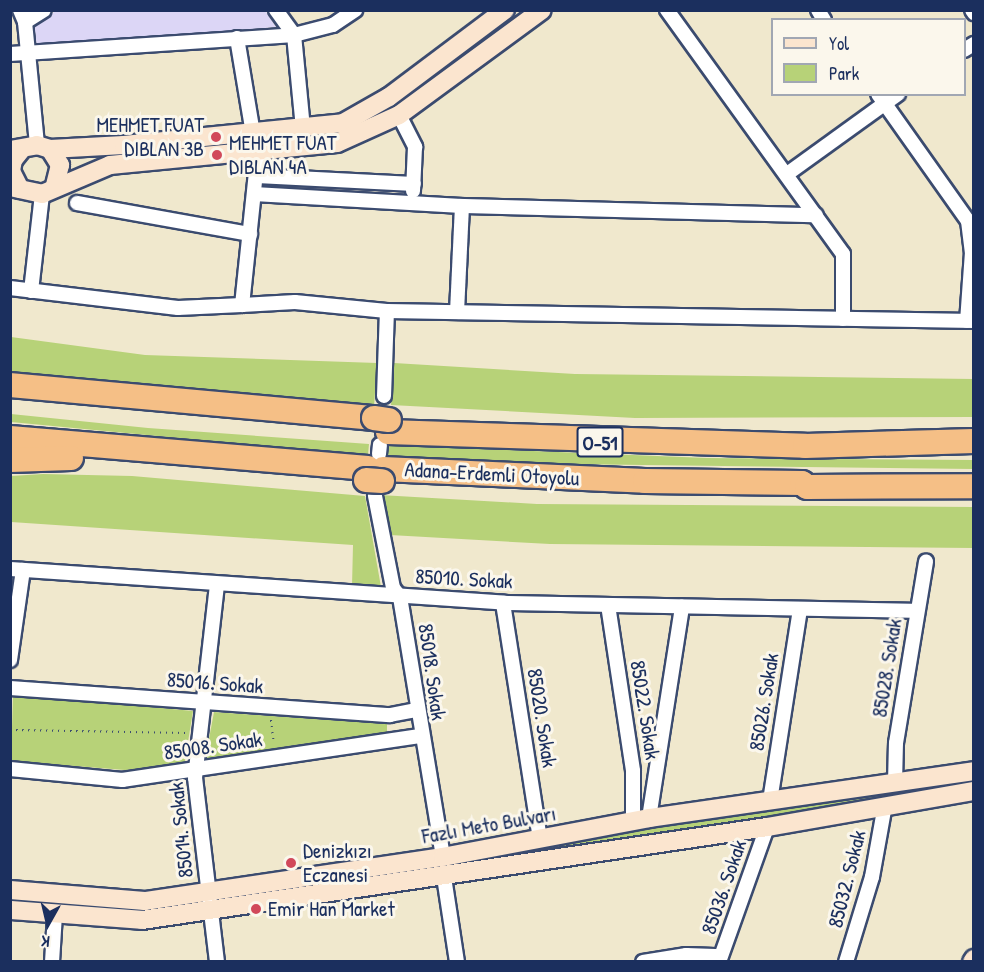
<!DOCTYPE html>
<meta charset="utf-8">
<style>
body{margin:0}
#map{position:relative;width:984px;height:972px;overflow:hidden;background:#f0e8cd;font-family:"Patrick Hand",sans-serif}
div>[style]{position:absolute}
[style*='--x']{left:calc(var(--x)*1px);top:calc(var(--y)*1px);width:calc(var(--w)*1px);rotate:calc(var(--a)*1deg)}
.built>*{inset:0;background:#dcd6f6}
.green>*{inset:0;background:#b7d278}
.path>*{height:2px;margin-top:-1px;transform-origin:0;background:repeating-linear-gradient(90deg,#3b4b6f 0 1.5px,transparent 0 6px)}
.roads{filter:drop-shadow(2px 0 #3b4b6f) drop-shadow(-2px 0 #3b4b6f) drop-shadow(0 2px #3b4b6f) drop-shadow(0 -2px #3b4b6f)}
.minor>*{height:14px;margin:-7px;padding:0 7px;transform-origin:7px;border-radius:7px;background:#fff}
.secondary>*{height:18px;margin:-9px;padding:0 9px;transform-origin:9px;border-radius:9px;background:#fbe5cf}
.motorway>*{height:24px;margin:-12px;padding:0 12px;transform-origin:12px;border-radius:12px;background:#f5bf86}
.bridges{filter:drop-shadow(2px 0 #3b4b6f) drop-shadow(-2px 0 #3b4b6f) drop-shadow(0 2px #3b4b6f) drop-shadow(0 -2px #3b4b6f)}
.motorway-bridge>*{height:24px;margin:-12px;padding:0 12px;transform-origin:12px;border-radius:12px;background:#f5bf86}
.dots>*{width:16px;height:16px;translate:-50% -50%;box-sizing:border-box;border:3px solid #fbf7ec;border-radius:50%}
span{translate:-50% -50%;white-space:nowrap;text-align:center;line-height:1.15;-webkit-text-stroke:6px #fbf7ec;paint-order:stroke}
.shield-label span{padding:2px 4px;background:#fbf7ec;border:2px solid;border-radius:4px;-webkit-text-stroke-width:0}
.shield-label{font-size:20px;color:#1b2f5e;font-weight:700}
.poi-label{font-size:21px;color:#1b2f5e}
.right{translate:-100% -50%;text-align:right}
.left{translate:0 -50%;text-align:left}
.street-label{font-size:21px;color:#1b2f5e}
.frame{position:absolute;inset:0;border:12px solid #1b2f5e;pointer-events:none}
.legend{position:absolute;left:771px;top:18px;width:195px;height:78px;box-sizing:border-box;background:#fbf7ec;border:2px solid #a1a7b3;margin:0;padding:8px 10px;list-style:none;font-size:18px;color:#1b2f5e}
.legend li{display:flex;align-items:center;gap:12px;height:30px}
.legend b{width:30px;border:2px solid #a1a7b3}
.north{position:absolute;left:18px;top:894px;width:60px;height:60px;-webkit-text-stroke:4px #fbf7ec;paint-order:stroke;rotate:188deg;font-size:16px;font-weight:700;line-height:24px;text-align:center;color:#1b2f5e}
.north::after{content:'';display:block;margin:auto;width:21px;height:27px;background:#1b2f5e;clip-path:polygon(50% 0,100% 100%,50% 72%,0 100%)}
</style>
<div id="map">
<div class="built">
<i style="clip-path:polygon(265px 10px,276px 27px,37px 48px,34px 23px,56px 11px)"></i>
</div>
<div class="green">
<i style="clip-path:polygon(11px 337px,145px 355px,377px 363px,374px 407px,11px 377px)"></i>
<i style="clip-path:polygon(394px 363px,575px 374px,973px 379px,973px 417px,635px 418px,391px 405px)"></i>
<i style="clip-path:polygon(11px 414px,148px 428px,369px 444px,368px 455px,344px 454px,11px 422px)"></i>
<i style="clip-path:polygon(384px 445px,707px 458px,973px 460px,974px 469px,563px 464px,383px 456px)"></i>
<i style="clip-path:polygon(43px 474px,132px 476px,365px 496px,381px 587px,352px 586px,353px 545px,11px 522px,11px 476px)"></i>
<i style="clip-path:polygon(380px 495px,537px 504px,973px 507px,973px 548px,550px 544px,390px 535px)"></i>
<i style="clip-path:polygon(13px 694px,193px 711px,184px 767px,125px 770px,11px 761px)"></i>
<i style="clip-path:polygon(214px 712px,387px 724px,387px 733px,205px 760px)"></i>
<i style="clip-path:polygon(973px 778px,973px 785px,663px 837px,221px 902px,221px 897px,660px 824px)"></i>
</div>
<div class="path">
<i style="--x:271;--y:720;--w:24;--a:83"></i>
<i style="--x:10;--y:730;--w:177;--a:1"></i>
</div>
<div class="roads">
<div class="minor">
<i style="--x:20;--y:10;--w:13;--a:67"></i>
<i style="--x:25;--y:22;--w:124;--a:84.4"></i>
<i style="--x:276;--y:10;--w:31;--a:54"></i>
<i style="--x:294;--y:35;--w:94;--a:84.5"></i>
<i style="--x:667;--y:10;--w:301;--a:54.2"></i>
<i style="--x:843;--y:254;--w:65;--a:90"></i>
<i style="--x:818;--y:10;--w:12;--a:59"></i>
<i style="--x:972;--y:10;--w:4;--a:56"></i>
<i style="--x:25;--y:22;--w:22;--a:-32"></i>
<i style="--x:237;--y:38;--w:97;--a:80.5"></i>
<i style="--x:964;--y:50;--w:12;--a:-31"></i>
<i style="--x:10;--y:54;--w:285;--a:-3.8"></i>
<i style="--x:294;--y:35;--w:40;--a:-14.4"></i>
<i style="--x:333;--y:25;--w:27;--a:-34"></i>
<i style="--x:878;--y:94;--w:156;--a:54.7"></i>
<i style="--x:968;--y:221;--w:31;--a:83"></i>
<i style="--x:972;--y:252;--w:69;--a:94.1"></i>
<i style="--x:399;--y:115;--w:36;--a:63"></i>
<i style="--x:415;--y:147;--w:44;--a:92.6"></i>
<i style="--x:258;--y:153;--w:153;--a:96"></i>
<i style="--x:242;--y:305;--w:53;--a:-3.2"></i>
<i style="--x:295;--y:302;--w:92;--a:5.6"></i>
<i style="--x:387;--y:311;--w:587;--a:0.98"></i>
<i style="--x:787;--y:174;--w:137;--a:-35.8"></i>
<i style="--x:257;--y:176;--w:157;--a:2.9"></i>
<i style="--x:254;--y:194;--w:208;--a:3.3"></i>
<i style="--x:462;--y:206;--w:354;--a:1.5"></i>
<i style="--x:77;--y:203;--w:176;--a:10.2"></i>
<i style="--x:10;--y:288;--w:169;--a:6.8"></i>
<i style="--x:178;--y:308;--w:64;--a:-2.7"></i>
<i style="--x:31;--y:291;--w:98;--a:-83.5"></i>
<i style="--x:457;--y:312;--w:106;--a:-87.3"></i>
<i style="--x:384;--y:396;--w:85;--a:-88"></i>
<i style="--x:379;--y:454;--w:9;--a:-84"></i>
<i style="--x:375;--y:496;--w:94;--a:78.9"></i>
<i style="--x:393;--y:588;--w:11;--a:52"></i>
<i style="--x:400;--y:597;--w:264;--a:80.6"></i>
<i style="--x:10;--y:569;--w:494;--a:3.9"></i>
<i style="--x:503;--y:603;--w:414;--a:1.1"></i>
<i style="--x:503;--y:603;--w:239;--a:81.1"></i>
<i style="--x:608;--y:605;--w:168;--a:81.4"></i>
<i style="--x:633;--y:771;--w:50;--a:90"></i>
<i style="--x:10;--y:660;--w:91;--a:-81.8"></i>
<i style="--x:10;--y:688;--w:381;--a:4.1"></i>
<i style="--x:390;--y:715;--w:26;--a:-11"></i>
<i style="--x:10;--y:769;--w:113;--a:5.6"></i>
<i style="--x:122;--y:780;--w:301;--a:-8.4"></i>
<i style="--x:895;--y:783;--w:40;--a:-88.6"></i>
<i style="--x:896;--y:743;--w:184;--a:-80.6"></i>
<i style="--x:770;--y:801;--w:194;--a:-81.1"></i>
<i style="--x:649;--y:818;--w:214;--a:-81.1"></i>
<i style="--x:444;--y:877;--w:86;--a:81.3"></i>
<i style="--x:52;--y:962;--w:48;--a:-86.4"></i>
<i style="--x:217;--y:962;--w:185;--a:-96.8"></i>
<i style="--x:195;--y:778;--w:194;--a:-83.5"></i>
<i style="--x:643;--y:962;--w:44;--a:-9.2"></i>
<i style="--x:686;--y:955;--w:29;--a:2"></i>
<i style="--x:715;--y:956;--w:8;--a:50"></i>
<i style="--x:719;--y:962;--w:143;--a:-70.4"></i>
<i style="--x:846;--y:962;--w:89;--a:-73"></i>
<i style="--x:872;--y:877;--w:73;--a:-79.8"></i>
</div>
<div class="secondary">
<i style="--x:50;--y:149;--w:19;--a:58"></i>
<i style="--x:60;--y:165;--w:21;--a:104"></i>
<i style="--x:10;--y:150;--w:27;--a:-10"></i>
<i style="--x:37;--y:145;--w:14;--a:17"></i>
<i style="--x:50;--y:149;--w:74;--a:-3.1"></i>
<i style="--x:124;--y:145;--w:220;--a:-5.7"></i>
<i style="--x:343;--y:123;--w:53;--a:-29.5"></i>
<i style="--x:389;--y:97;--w:145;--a:-36.9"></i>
<i style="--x:10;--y:187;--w:33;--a:12"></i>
<i style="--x:42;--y:194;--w:74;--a:-23.1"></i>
<i style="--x:110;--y:165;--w:228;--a:-5.5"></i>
<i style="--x:337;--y:143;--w:68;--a:-24.3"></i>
<i style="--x:399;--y:115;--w:177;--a:-36.3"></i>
<i style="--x:20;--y:189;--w:20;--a:-117"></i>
<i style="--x:11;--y:171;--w:11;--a:-80"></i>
<i style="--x:13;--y:160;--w:14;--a:-51"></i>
<i style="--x:10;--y:890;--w:135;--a:4.7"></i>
<i style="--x:145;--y:901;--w:301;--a:-8.4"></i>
<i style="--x:443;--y:857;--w:210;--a:-10.7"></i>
<i style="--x:649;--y:818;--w:328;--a:-8.2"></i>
<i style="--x:10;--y:910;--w:132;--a:4.3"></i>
<i style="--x:142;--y:920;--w:632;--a:-8.46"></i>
<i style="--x:767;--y:827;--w:210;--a:-9.9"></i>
<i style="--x:972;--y:962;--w:4;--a:-56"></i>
</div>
<div class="motorway">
<i style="--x:10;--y:385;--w:365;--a:5.2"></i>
<i style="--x:388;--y:432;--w:417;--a:1.9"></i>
<i style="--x:805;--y:446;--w:169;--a:-1.7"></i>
<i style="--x:10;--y:438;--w:359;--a:4.8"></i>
<i style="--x:10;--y:460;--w:61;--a:-1.9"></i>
<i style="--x:383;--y:469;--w:262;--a:2.6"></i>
<i style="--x:645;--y:481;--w:157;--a:0.7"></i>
<i style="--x:802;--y:483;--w:6;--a:39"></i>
<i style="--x:807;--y:487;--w:167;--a:-0.3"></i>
</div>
</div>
<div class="bridges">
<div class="motorway-bridge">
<i style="--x:374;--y:418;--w:15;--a:8"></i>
<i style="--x:366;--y:480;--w:16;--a:4"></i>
</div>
</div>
<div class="dots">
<i style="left:216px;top:137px;background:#d1495b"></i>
<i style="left:217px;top:155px;background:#d1495b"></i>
<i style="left:291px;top:863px;background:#d1495b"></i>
<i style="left:256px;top:909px;background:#d1495b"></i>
</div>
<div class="shield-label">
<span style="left:600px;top:442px">O-51</span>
</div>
<div class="poi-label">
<span class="right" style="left:204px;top:137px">MEHMET FUAT<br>DIBLAN 3B</span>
<span class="left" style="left:229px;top:155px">MEHMET FUAT<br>DIBLAN 4A</span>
<span class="left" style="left:303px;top:863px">Denizkızı<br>Eczanesi</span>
<span class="left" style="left:268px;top:909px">Emir Han Market</span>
</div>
<div class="street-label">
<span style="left:492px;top:474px;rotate:3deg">Adana-Erdemli Otoyolu</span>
<span style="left:464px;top:579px;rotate:3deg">85010. Sokak</span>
<span style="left:887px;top:668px;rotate:-81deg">85028. Sokak</span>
<span style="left:432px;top:672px;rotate:82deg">85018. Sokak</span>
<span style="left:215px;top:683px;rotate:4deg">85016. Sokak</span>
<span style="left:764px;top:702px;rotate:-81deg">85026. Sokak</span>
<span style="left:645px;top:710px;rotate:81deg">85022. Sokak</span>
<span style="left:542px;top:718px;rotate:81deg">85020. Sokak</span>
<span style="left:213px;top:746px;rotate:-8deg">85008. Sokak</span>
<span style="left:489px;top:825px;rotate:-10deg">Fazlı Meto Bulvarı</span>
<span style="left:181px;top:830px;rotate:-96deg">85014. Sokak</span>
<span style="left:847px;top:879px;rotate:-76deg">85032. Sokak</span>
<span style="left:724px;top:887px;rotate:-71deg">85036. Sokak</span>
</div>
<div class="frame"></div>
<ul class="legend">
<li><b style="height:8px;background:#fbe5cf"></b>Yol</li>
<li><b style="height:16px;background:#b7d278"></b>Park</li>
</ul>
<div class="north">K</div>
</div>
